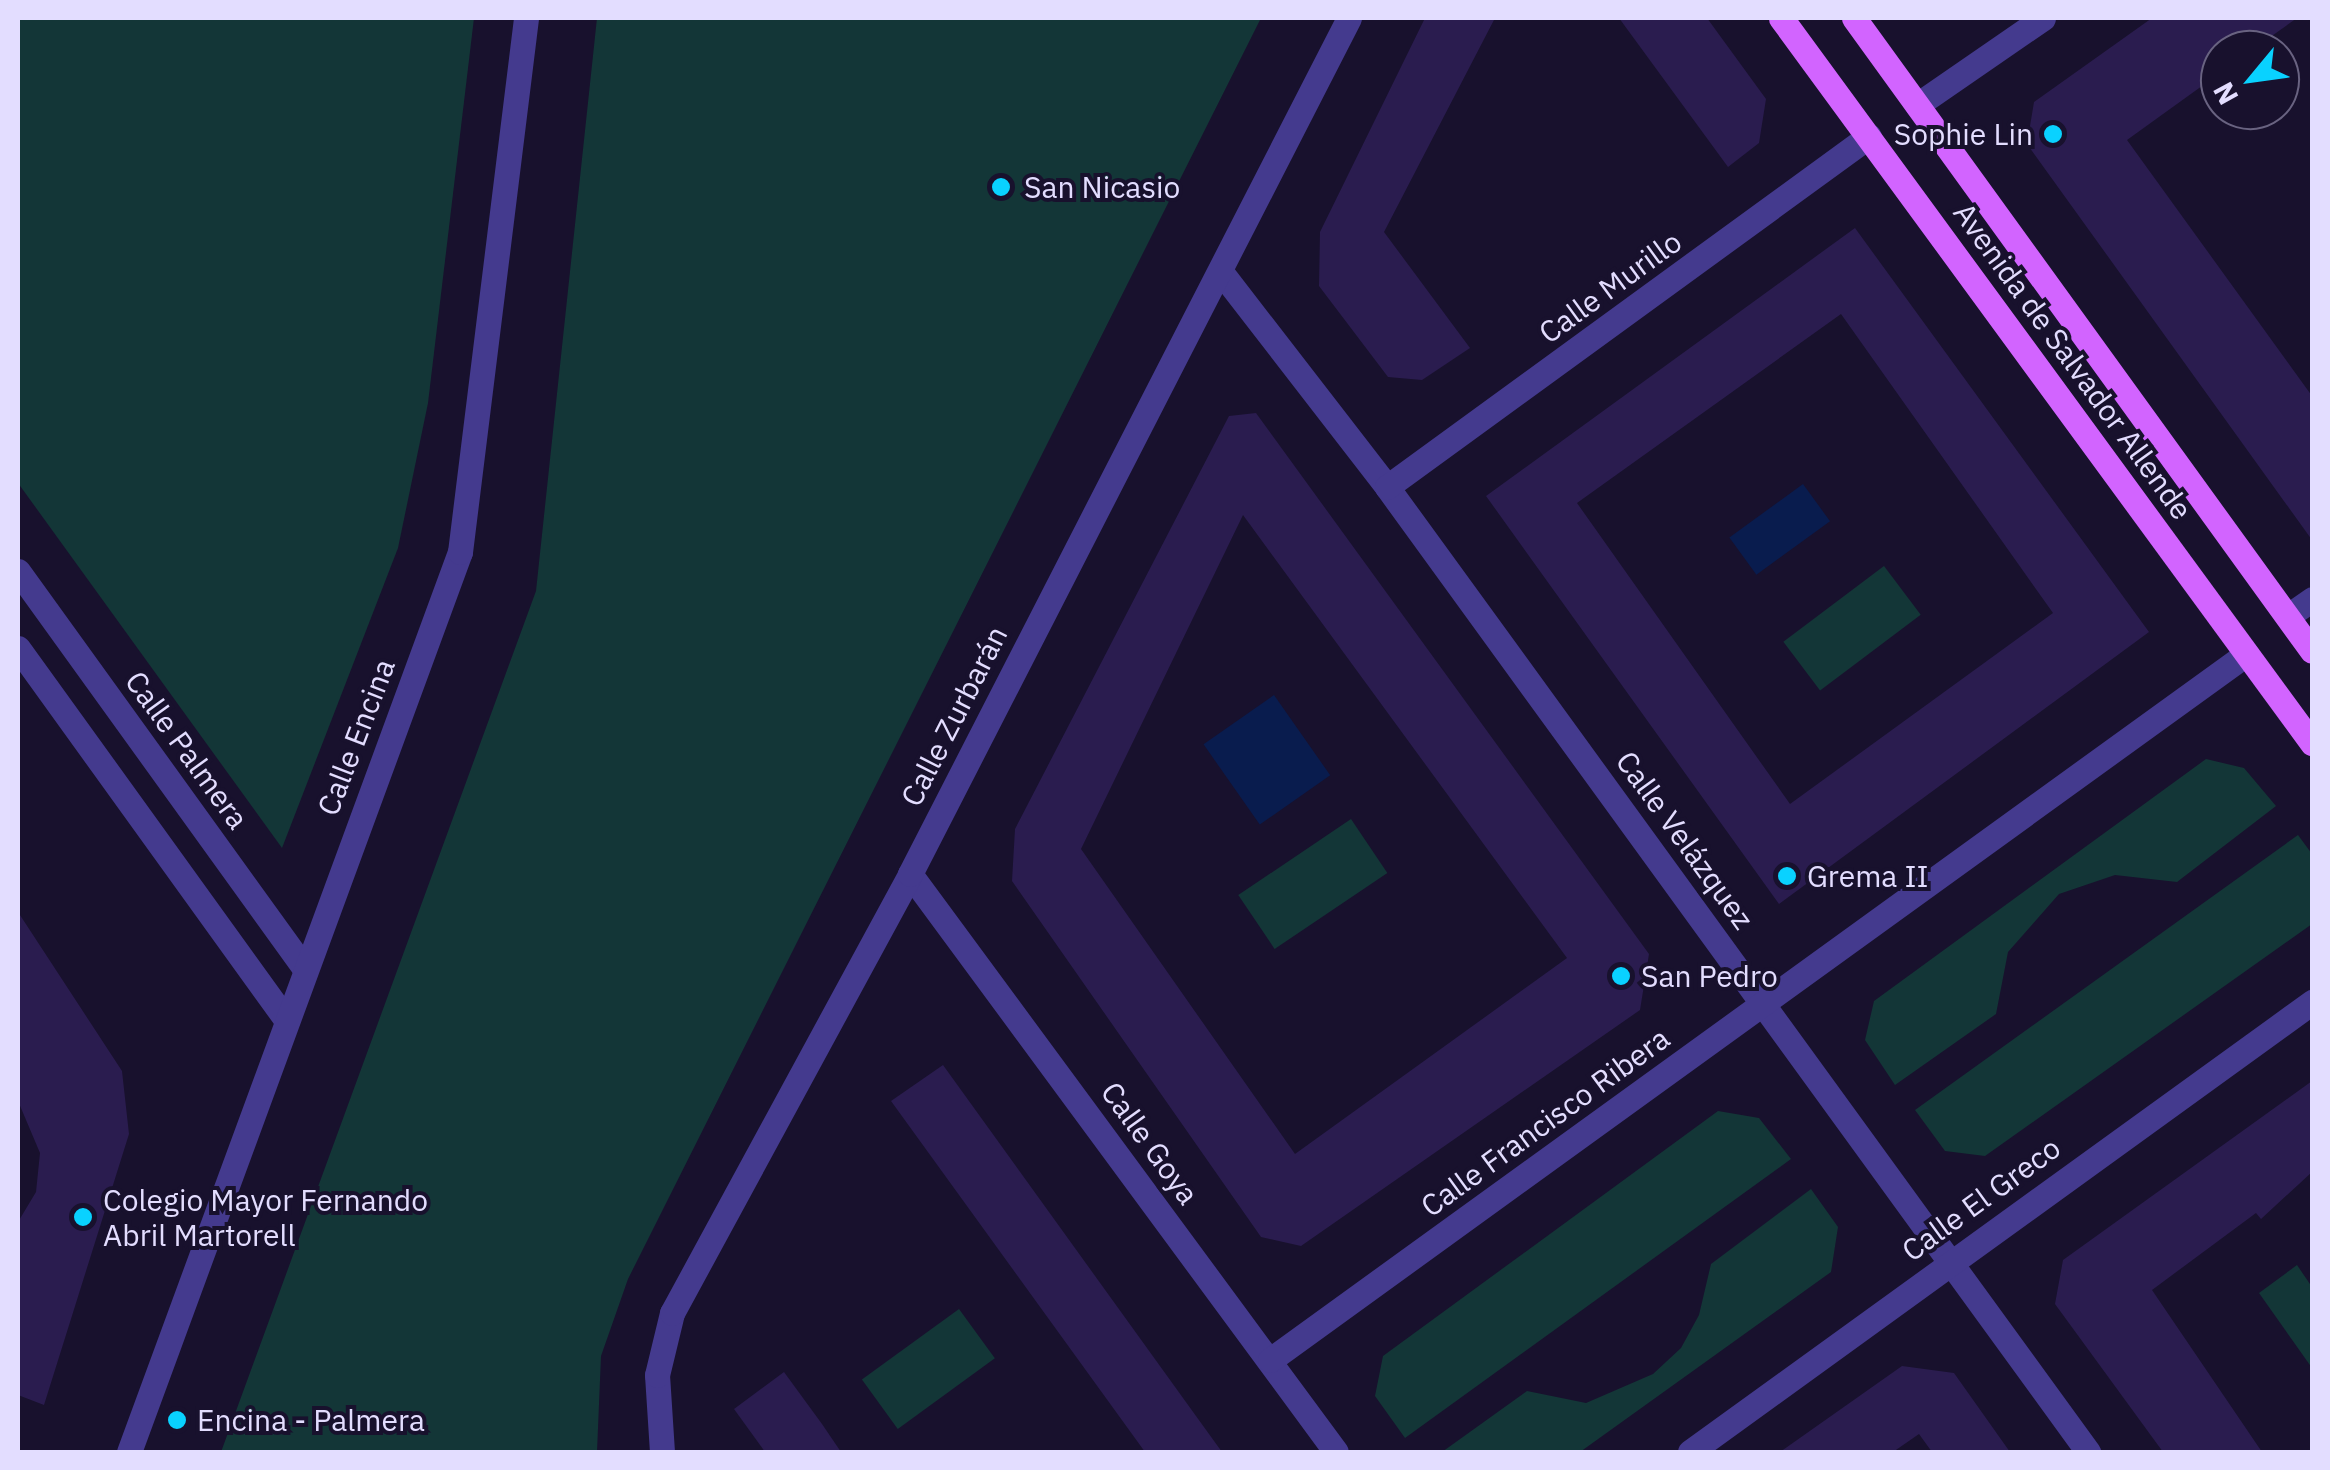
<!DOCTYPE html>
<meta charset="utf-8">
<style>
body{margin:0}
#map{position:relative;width:2330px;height:1470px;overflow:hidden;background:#18112d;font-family:"IBM Plex Sans",sans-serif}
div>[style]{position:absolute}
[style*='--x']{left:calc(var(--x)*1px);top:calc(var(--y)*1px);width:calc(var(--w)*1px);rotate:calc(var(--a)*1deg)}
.green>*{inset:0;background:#133637;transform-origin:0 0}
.water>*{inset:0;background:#091c4e;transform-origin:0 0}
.building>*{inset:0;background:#2a1c4f}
.minor>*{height:25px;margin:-12.5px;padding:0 12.5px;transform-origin:12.5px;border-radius:12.5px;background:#443a8e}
.major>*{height:25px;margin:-12.5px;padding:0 12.5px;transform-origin:12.5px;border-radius:12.5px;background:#d264ff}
.dots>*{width:28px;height:28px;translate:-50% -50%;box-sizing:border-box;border:5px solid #18112d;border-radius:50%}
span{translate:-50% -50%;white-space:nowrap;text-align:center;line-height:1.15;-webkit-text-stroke:8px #18112d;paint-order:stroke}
.poi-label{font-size:30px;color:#e3ddff}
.right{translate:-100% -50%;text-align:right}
.left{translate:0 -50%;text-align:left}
.street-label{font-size:30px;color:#e3ddff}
.frame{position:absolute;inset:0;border:20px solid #e3ddff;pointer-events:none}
.north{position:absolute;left:2200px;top:30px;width:100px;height:100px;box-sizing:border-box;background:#18112d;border:2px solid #696381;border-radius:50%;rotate:241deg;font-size:28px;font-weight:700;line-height:40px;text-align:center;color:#e3ddff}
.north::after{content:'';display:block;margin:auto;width:35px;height:45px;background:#09d2ff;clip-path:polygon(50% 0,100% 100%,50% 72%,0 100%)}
</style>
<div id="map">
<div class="green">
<i style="clip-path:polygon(18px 18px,474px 18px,428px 403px,398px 548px,282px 848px,18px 483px)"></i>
<i style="clip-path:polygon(597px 18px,1261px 18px,628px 1279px,601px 1356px,597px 1452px,221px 1452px,536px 591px)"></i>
<i style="left:1884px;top:566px;width:61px;height:126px;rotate:53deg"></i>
<i style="clip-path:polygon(2206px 759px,2244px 768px,2276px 806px,2177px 882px,2115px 875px,2059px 894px,2008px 952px,1996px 1014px,1895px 1085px,1865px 1040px,1874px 1001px)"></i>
<i style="left:1351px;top:819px;width:65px;height:136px;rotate:56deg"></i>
<i style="clip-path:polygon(2298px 835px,2312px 854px,2312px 924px,1985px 1156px,1945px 1151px,1915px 1110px)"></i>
<i style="clip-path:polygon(1718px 1111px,1759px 1118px,1791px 1159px,1405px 1438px,1375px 1396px,1383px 1356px)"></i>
<i style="clip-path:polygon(1811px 1189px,1838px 1227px,1831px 1272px,1580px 1452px,1442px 1452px,1527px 1391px,1586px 1403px,1653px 1374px,1681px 1348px,1699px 1315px,1711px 1264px)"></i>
<i style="clip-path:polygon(2297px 1265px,2312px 1287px,2312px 1368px,2259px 1293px)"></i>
<i style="left:959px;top:1309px;width:61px;height:120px;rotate:54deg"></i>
</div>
<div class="water">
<i style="left:1803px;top:484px;width:46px;height:91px;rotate:54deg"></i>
<i style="left:1274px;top:695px;width:98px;height:86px;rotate:55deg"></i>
</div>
<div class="building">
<i style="clip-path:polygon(1425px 18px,1495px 18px,1384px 232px,1470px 348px,1422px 380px,1388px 377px,1319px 286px,1320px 232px)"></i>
<i style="clip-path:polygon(1619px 18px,1707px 18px,1766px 99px,1759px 143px,1728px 167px)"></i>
<i style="clip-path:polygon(2152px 18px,2297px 18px,2252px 50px,2220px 50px,2220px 73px,2127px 140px,2312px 396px,2312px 540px,2027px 144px,2034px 102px)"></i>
<i style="clip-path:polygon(evenodd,1855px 228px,2149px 632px,1779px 904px,1486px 496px,1855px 228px,1841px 314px,2053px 613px,1790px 804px,1577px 503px,1841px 314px)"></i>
<i style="clip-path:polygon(evenodd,1256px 413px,1649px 954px,1640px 1010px,1301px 1246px,1261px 1237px,1012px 881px,1015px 829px,1229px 416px,1256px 413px,1243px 515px,1567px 958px,1295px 1154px,1081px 849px,1243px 515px)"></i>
<i style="clip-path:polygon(18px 912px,122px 1071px,129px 1134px,44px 1405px,18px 1395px,18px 1222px,36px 1192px,40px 1153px,18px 1101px)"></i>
<i style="clip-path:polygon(943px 1065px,1196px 1416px,1222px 1452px,1145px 1452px,891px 1101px)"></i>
<i style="clip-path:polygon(2312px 1081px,2312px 1172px,2261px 1219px,2256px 1213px,2152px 1290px,2262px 1452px,2163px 1452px,2055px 1304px,2063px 1260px)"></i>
<i style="clip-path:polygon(1902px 1366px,1954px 1373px,2010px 1452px,1932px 1452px,1919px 1434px,1893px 1452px,1780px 1452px)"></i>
<i style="clip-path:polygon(784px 1372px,822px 1424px,841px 1452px,765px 1452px,734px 1409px)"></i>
</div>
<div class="minor">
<i style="--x:1917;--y:105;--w:153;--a:-34.6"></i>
<i style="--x:1221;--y:272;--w:272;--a:52.3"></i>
<i style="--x:1387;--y:487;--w:1193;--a:54"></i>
<i style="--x:1387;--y:487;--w:596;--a:-36.06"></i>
<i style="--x:18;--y:571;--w:489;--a:54.2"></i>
<i style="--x:2288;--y:616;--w:29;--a:-35"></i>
<i style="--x:18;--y:648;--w:458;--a:54.2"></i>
<i style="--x:910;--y:874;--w:718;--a:53.61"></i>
<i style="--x:1270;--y:1360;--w:1205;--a:-35.88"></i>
<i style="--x:129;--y:1452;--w:959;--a:-69.81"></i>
<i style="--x:460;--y:552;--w:538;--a:-82.95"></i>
<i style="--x:662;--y:1452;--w:77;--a:-93.7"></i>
<i style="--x:657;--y:1375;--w:64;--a:-76.4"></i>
<i style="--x:672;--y:1313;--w:499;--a:-61.5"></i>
<i style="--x:910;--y:874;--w:962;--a:-62.85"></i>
<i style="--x:1690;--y:1452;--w:768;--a:-35.88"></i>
</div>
<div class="major">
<i style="--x:1781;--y:18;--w:899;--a:53.78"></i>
<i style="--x:1854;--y:18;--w:781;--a:54.11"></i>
</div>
<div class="dots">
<i style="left:2053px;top:134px;background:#09d2ff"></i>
<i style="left:1001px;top:187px;background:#09d2ff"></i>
<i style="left:1787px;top:876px;background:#09d2ff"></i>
<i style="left:1621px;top:976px;background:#09d2ff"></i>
<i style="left:83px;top:1217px;background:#09d2ff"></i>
<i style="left:177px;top:1420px;background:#09d2ff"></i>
</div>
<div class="poi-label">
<span class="right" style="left:2033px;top:134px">Sophie Lin</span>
<span class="left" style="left:1024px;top:187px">San Nicasio</span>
<span class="left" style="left:1807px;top:876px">Grema II</span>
<span class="left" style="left:1641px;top:976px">San Pedro</span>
<span class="left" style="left:103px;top:1217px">Colegio Mayor Fernando<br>Abril Martorell</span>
<span class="left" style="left:197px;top:1420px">Encina - Palmera</span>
</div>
<div class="street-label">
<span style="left:1610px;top:287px;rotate:-36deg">Calle Murillo</span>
<span style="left:2073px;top:361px;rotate:54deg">Avenida de Salvador Allende</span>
<span style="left:954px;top:716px;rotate:-63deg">Calle Zurbarán</span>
<span style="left:356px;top:737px;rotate:-69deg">Calle Encina</span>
<span style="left:187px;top:750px;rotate:54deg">Calle Palmera</span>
<span style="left:1685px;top:840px;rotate:54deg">Calle Velázquez</span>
<span style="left:1545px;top:1122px;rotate:-36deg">Calle Francisco Ribera</span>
<span style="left:1150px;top:1143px;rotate:54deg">Calle Goya</span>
<span style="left:1981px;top:1199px;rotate:-36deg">Calle El Greco</span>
</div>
<div class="frame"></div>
<div class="north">N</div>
</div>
